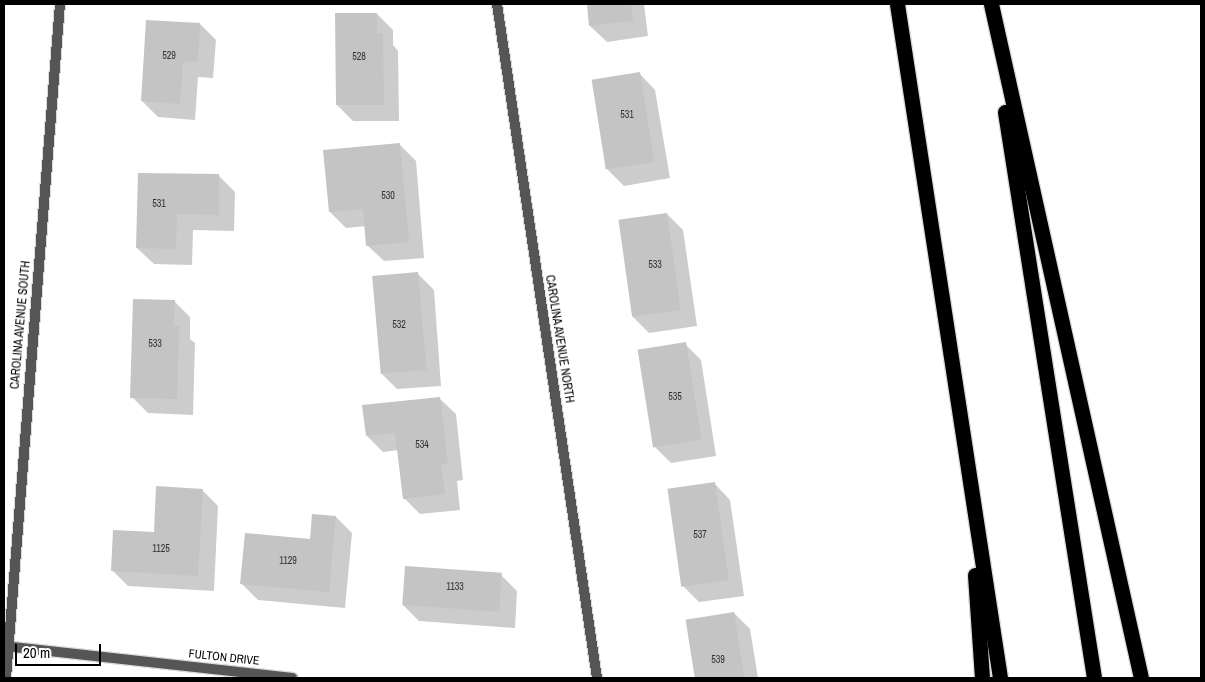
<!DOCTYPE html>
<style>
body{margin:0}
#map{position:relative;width:1205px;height:682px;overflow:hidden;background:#fff;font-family:"Archivo Narrow",sans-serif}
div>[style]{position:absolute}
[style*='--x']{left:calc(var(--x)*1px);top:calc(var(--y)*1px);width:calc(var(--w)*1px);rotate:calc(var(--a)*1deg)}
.shadow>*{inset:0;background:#0003}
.building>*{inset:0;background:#c4c4c4;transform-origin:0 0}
.roads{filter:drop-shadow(1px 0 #dbdbdb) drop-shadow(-1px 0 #dbdbdb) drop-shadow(0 1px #dbdbdb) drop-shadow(0 -1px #dbdbdb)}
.minor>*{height:10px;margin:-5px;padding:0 5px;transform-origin:5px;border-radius:5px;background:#555}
.motorway>*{height:15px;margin:-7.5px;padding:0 7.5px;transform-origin:7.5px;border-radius:7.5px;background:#000}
span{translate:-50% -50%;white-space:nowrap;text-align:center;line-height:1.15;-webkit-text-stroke:5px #fff;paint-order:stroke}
.number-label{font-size:10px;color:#313131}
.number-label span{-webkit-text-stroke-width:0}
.street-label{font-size:12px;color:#000}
.frame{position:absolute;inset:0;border:5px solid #000;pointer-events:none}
.scale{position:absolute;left:15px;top:644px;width:86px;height:22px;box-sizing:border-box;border:2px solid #000;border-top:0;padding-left:6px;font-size:15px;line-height:18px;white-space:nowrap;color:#000;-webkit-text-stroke:4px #fff;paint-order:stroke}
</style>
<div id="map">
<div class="shadow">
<i style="clip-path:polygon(588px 4px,644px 4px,648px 36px,607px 42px,590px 26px)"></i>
<i style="clip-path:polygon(377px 14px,393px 30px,393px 45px,398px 51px,399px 121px,353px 121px,337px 105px)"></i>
<i style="clip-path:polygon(200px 24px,216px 40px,213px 78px,198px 77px,195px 120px,158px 117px,142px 101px)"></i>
<i style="clip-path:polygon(639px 73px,655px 90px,670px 178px,624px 186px,608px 170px)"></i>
<i style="clip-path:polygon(400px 145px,416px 161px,424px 258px,384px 261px,367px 245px,366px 226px,346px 228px,330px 212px)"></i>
<i style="clip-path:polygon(219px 176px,235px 192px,234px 231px,193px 230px,192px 265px,154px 264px,137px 248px)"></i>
<i style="clip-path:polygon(667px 214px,683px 230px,697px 326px,649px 333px,633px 317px)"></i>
<i style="clip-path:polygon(418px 274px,434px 290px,441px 386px,397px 389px,381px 373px)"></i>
<i style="clip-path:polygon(174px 301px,190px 317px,190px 339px,195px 343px,193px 415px,148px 413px,132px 397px)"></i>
<i style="clip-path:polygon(685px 344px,701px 360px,716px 456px,671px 463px,655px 447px)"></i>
<i style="clip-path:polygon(439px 398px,456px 414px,463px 480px,457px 481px,460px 510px,420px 514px,404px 498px,399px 450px,383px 452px,367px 436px)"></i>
<i style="clip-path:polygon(714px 483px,730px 500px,744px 596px,699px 602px,683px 586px)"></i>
<i style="clip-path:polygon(202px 490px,218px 506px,214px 591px,128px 586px,112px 570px)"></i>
<i style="clip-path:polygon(336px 517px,352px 533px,345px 608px,258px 600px,242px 584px,311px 540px)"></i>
<i style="clip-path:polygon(501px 575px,517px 591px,515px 628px,419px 621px,403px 605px)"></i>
<i style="clip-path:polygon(734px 613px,750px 629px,758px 678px,697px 678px,688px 620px)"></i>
</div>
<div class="building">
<i style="clip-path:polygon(587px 4px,631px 4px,633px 21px,589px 26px)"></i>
<i style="clip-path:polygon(335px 13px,377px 13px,377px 33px,383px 33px,384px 105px,336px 105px)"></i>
<i style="clip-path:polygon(146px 20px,200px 23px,198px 62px,183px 61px,180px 104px,141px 101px)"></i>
<i style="left:640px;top:72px;width:91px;height:49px;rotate:81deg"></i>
<i style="clip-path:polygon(400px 143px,409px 242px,366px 246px,363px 209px,329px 212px,323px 150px)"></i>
<i style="clip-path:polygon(138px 173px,219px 174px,219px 215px,177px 214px,176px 249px,136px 248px)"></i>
<i style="left:667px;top:213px;width:98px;height:49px;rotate:82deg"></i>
<i style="left:418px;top:272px;width:98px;height:46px;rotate:85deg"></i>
<i style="clip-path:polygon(133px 299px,175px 300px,174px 326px,179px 326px,177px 399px,130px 398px)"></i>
<i style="left:686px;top:342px;width:99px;height:49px;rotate:81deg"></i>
<i style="clip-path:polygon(440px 397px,448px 464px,441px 465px,445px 494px,403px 499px,395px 433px,366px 436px,362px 405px)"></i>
<i style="left:715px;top:482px;width:99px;height:48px;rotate:82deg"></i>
<i style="clip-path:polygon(156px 486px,203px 489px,198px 576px,111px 571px,113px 530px,154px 532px)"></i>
<i style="clip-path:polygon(312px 514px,336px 516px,329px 592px,240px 584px,245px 533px,310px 539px)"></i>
<i style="left:405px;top:566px;width:97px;height:39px;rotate:4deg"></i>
<i style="left:734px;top:612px;width:67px;height:49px;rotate:81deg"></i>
</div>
<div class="roads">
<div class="minor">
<i style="--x:497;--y:4;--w:681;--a:81.56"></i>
<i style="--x:4;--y:646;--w:290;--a:6.3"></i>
<i style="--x:6;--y:678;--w:676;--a:-85.42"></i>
</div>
<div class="motorway">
<i style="--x:897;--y:4;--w:682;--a:81.31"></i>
<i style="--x:991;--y:4;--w:690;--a:77.45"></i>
<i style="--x:1005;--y:112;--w:573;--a:81.06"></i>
<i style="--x:975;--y:575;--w:103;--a:86.1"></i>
</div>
</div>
<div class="number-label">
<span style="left:169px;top:56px">529</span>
<span style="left:359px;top:57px">528</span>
<span style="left:627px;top:115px">531</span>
<span style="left:388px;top:196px">530</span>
<span style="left:159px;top:204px">531</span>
<span style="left:655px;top:265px">533</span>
<span style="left:399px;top:325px">532</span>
<span style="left:155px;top:344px">533</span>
<span style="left:675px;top:397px">535</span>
<span style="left:422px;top:445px">534</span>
<span style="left:700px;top:535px">537</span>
<span style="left:161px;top:549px">1125</span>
<span style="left:288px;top:561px">1129</span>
<span style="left:455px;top:587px">1133</span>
<span style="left:718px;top:660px">539</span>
</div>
<div class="street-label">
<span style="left:21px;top:325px;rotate:-85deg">CAROLINA AVENUE SOUTH</span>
<span style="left:559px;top:339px;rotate:81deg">CAROLINA AVENUE NORTH</span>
<span style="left:224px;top:658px;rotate:6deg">FULTON DRIVE</span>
</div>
<div class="frame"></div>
<div class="scale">20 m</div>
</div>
